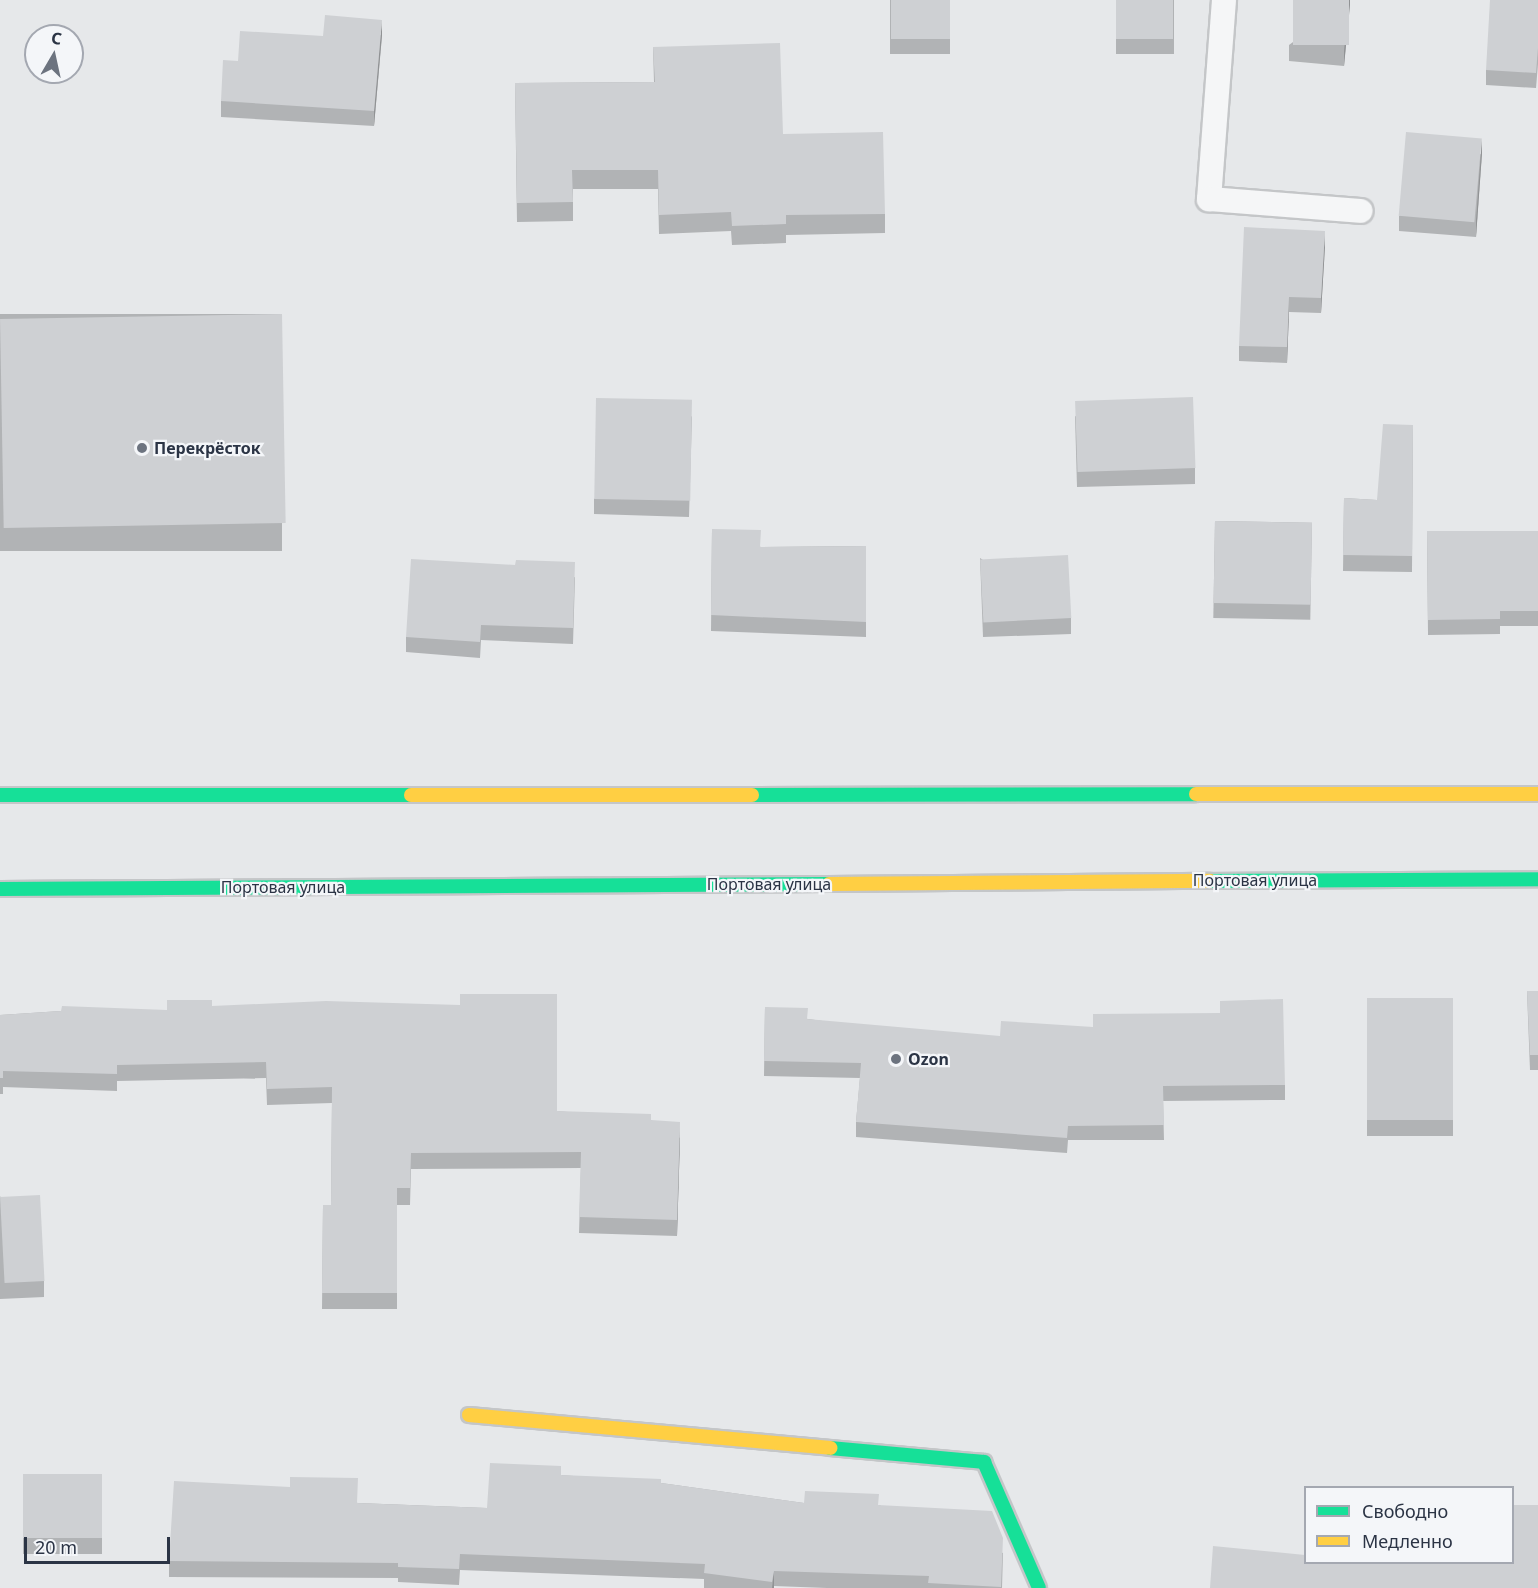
<!DOCTYPE html>
<meta charset="utf-8">
<style>
body{margin:0}
#map{position:relative;width:1538px;height:1588px;overflow:hidden;background:#e6e8ea;font-family:"Noto Sans",sans-serif}
div>[style]{position:absolute}
[style*='--x']{left:calc(var(--x)*1px);top:calc(var(--y)*1px);width:calc(var(--w)*1px);rotate:calc(var(--a)*1deg)}
.roads{filter:drop-shadow(2px 0 #c4c6c8) drop-shadow(-2px 0 #c4c6c8) drop-shadow(0 2px #c4c6c8) drop-shadow(0 -2px #c4c6c8)}
.lane>*{height:24px;margin:-12px;padding:0 12px;transform-origin:12px;border-radius:12px;background:#f5f6f7}
.fast>*{height:14px;margin:-7px;padding:0 7px;transform-origin:7px;border-radius:7px;background:#16e098}
.slow>*{height:14px;margin:-7px;padding:0 7px;transform-origin:7px;border-radius:7px;background:#ffcf43}
.wall>*{inset:0;background:#b1b3b5;transform-origin:0 0}
.shaded-wall>*{inset:0;background:#909294}
.building>*{inset:0;background:#ced0d3;transform-origin:0 0}
.dots>*{width:16px;height:16px;translate:-50% -50%;box-sizing:border-box;border:3px solid #f4f6f9;border-radius:50%}
span{translate:-50% -50%;white-space:nowrap;text-align:center;line-height:1.15;-webkit-text-stroke:4.5px #f4f6f9;paint-order:stroke}
.poi-label{font-size:16px;color:#2b3445;font-weight:700}
.left{translate:0 -50%;text-align:left}
.street-label{font-size:16px;color:#2b3445}
.legend{position:absolute;left:1304px;top:1486px;width:210px;height:78px;box-sizing:border-box;background:#f4f6f9;border:2px solid #a4a8b1;margin:0;padding:8px 10px;list-style:none;font-size:18px;color:#2b3445}
.legend li{display:flex;align-items:center;gap:12px;height:30px}
.legend b{width:30px;border:2px solid #a4a8b1}
.north{position:absolute;left:24px;top:24px;width:60px;height:60px;box-sizing:border-box;background:#f4f6f9;border:2px solid #a4a8b1;border-radius:50%;rotate:9deg;font-size:16px;font-weight:700;line-height:24px;text-align:center;color:#2b3445}
.north::after{content:'';display:block;margin:auto;width:21px;height:27px;background:#6c737f;clip-path:polygon(50% 0,100% 100%,50% 72%,0 100%)}
.scale{position:absolute;left:24px;top:1537px;width:146px;height:27px;box-sizing:border-box;border:3px solid #2b3445;border-top:0;padding-left:8px;font-size:18px;line-height:21px;white-space:nowrap;color:#2b3445;-webkit-text-stroke:4px #f4f6f9;paint-order:stroke}
</style>
<div id="map">
<div class="roads">
<div class="lane">
<i style="--x:1224;--y:0;--w:200;--a:94.3"></i>
<i style="--x:1209;--y:199;--w:152;--a:4.5"></i>
</div>
<div class="fast">
<i style="--x:0;--y:795;--w:411;--a:0"></i>
<i style="--x:752;--y:795;--w:444;--a:-0.1"></i>
<i style="--x:1210;--y:881;--w:328;--a:-0.3"></i>
<i style="--x:0;--y:889;--w:829;--a:-0.35"></i>
<i style="--x:830;--y:1448;--w:155;--a:5.2"></i>
<i style="--x:984;--y:1462;--w:137;--a:66.4"></i>
</div>
<div class="slow">
<i style="--x:1196;--y:794;--w:342;--a:0"></i>
<i style="--x:411;--y:795;--w:341;--a:0"></i>
<i style="--x:829;--y:884;--w:381;--a:-0.5"></i>
<i style="--x:469;--y:1415;--w:363;--a:5.2"></i>
</div>
</div>
<div class="wall">
<i style="left:890px;top:0;width:60px;height:54px"></i>
<i style="left:1116px;top:0;width:58px;height:54px"></i>
<i style="clip-path:polygon(1350px 0,1344px 66px,1289px 61px,1289px 45px)"></i>
<i style="clip-path:polygon(1538px 0,1538px 64px,1536px 88px,1486px 85px,1486px 70px)"></i>
<i style="clip-path:polygon(382px 35px,374px 126px,221px 117px,221px 101px,238px 61px,323px 36px)"></i>
<i style="clip-path:polygon(653px 47px,783px 134px,885px 214px,885px 233px,786px 235px,786px 243px,732px 245px,731px 231px,659px 234px,658px 189px,573px 189px,573px 221px,517px 222px,515px 83px,654px 82px)"></i>
<i style="clip-path:polygon(1482px 153px,1476px 237px,1399px 231px,1399px 216px)"></i>
<i style="clip-path:polygon(1325px 246px,1321px 313px,1289px 312px,1287px 363px,1239px 361px,1239px 346px)"></i>
<i style="left:282px;top:314px;width:237px;height:282px;rotate:90deg"></i>
<i style="clip-path:polygon(692px 416px,689px 517px,594px 514px,594px 499px)"></i>
<i style="clip-path:polygon(1075px 416px,1195px 468px,1195px 484px,1077px 487px)"></i>
<i style="clip-path:polygon(1413px 425px,1412px 572px,1343px 571px,1344px 498px,1377px 500px)"></i>
<i style="left:1215px;top:521px;width:97px;height:97px;rotate:1deg"></i>
<i style="clip-path:polygon(712px 529px,761px 547px,866px 546px,866px 637px,711px 631px)"></i>
<i style="clip-path:polygon(1427px 531px,1538px 531px,1538px 626px,1500px 626px,1500px 634px,1428px 635px)"></i>
<i style="clip-path:polygon(980px 558px,1071px 618px,1071px 634px,983px 637px)"></i>
<i style="clip-path:polygon(575px 577px,573px 644px,481px 640px,480px 658px,406px 652px,406px 637px)"></i>
<i style="clip-path:polygon(1527px 991px,1538px 991px,1538px 1070px,1530px 1070px)"></i>
<i style="left:1453px;top:998px;width:138px;height:86px;rotate:90deg"></i>
<i style="clip-path:polygon(212px 1006px,557px 1111px,651px 1120px,680px 1138px,677px 1236px,579px 1233px,581px 1168px,411px 1169px,410px 1205px,397px 1205px,397px 1309px,322px 1309px,323px 1205px,331px 1205px,332px 1103px,267px 1105px,266px 1078px,117px 1081px,117px 1091px,3px 1087px,3px 1094px,0 1094px,0 1015px,61px 1011px,167px 1010px)"></i>
<i style="clip-path:polygon(765px 1007px,808px 1019px,1285px 1085px,1285px 1100px,1163px 1101px,1164px 1140px,1068px 1140px,1067px 1153px,856px 1137px,856px 1122px,860px 1078px,764px 1076px)"></i>
<i style="clip-path:polygon(0 1196px,44px 1281px,44px 1297px,0 1299px)"></i>
<i style="left:102px;top:1474px;width:80px;height:79px;rotate:90deg"></i>
<i style="clip-path:polygon(561px 1475px,661px 1483px,804px 1503px,879px 1505px,1003px 1553px,1002px 1588px,827px 1588px,774px 1586px,774px 1588px,704px 1588px,704px 1579px,460px 1570px,459px 1585px,398px 1582px,398px 1578px,169px 1577px,169px 1561px,290px 1487px,358px 1503px,487px 1508px)"></i>
</div>
<div class="shaded-wall">
<i style="clip-path:polygon(1349px 0,1350px 0,1350px 5px,1344px 66px,1344px 51px)"></i>
<i style="clip-path:polygon(382px 20px,382px 35px,374px 126px,374px 111px)"></i>
<i style="clip-path:polygon(1482px 138px,1482px 153px,1476px 237px,1476px 221px)"></i>
<i style="clip-path:polygon(1325px 231px,1325px 246px,1321px 313px,1321px 298px)"></i>
<i style="clip-path:polygon(1289px 297px,1289px 312px,1287px 363px,1287px 347px)"></i>
<i style="clip-path:polygon(680px 1122px,680px 1138px,677px 1236px,677px 1220px)"></i>
<i style="clip-path:polygon(774px 1571px,774px 1588px,772px 1588px)"></i>
</div>
<div class="building">
<i style="left:891px;top:0;width:59px;height:39px"></i>
<i style="left:1116px;top:0;width:57px;height:39px"></i>
<i style="left:1293px;top:0;width:56px;height:45px"></i>
<i style="clip-path:polygon(1490px 0,1538px 0,1538px 48px,1536px 73px,1486px 70px)"></i>
<i style="clip-path:polygon(325px 15px,382px 20px,374px 111px,221px 101px,223px 60px,238px 61px,240px 31px,323px 36px)"></i>
<i style="clip-path:polygon(780px 43px,783px 134px,883px 132px,885px 214px,786px 215px,786px 224px,732px 226px,731px 212px,659px 215px,658px 170px,572px 170px,573px 202px,517px 203px,515px 83px,655px 82px,653px 47px)"></i>
<i style="left:1406px;top:132px;width:76px;height:84px;rotate:5deg"></i>
<i style="clip-path:polygon(1244px 227px,1325px 231px,1321px 298px,1289px 297px,1287px 347px,1239px 346px)"></i>
<i style="left:282px;top:314px;width:209px;height:282px;rotate:89deg"></i>
<i style="left:1193px;top:397px;width:71px;height:118px;rotate:88deg"></i>
<i style="left:596px;top:398px;width:96px;height:101px;rotate:1deg"></i>
<i style="clip-path:polygon(1383px 424px,1413px 425px,1412px 556px,1343px 555px,1344px 498px,1377px 500px)"></i>
<i style="left:1215px;top:521px;width:97px;height:82px;rotate:1deg"></i>
<i style="clip-path:polygon(712px 529px,761px 530px,760px 547px,866px 546px,866px 622px,711px 615px)"></i>
<i style="clip-path:polygon(1427px 531px,1538px 531px,1538px 611px,1500px 611px,1500px 619px,1428px 620px)"></i>
<i style="left:1068px;top:555px;width:63px;height:88px;rotate:87deg"></i>
<i style="clip-path:polygon(411px 559px,515px 565px,516px 560px,575px 562px,573px 628px,481px 625px,480px 642px,406px 637px)"></i>
<i style="clip-path:polygon(1527px 991px,1538px 991px,1538px 1055px,1530px 1055px)"></i>
<i style="clip-path:polygon(460px 994px,557px 994px,557px 1111px,651px 1114px,651px 1120px,680px 1122px,677px 1220px,579px 1217px,581px 1152px,411px 1153px,410px 1188px,397px 1188px,397px 1293px,322px 1293px,323px 1205px,331px 1205px,332px 1087px,267px 1089px,266px 1062px,117px 1065px,117px 1074px,3px 1071px,3px 1078px,0 1078px,0 1015px,61px 1011px,62px 1006px,167px 1010px,167px 1000px,212px 1000px,212px 1006px,326px 1001px,460px 1005px)"></i>
<i style="left:1453px;top:998px;width:122px;height:86px;rotate:90deg"></i>
<i style="clip-path:polygon(1283px 999px,1285px 1085px,1163px 1086px,1164px 1125px,1068px 1126px,1067px 1138px,856px 1122px,861px 1063px,764px 1061px,765px 1007px,808px 1008px,807px 1019px,1000px 1036px,1001px 1021px,1093px 1027px,1093px 1014px,1220px 1013px,1220px 1001px)"></i>
<i style="left:40px;top:1195px;width:86px;height:40px;rotate:87deg"></i>
<i style="clip-path:polygon(490px 1463px,561px 1466px,561px 1475px,661px 1479px,661px 1483px,804px 1503px,805px 1491px,879px 1494px,878px 1505px,992px 1511px,1003px 1538px,1001px 1587px,928px 1583px,929px 1576px,774px 1571px,772px 1582px,704px 1573px,705px 1564px,460px 1554px,459px 1569px,398px 1567px,398px 1563px,169px 1561px,174px 1481px,290px 1487px,290px 1477px,358px 1478px,357px 1503px,487px 1508px)"></i>
<i style="left:102px;top:1474px;width:64px;height:79px;rotate:90deg"></i>
<i style="clip-path:polygon(1512px 1505px,1538px 1505px,1538px 1588px,1210px 1588px,1213px 1546px,1305px 1555px,1305px 1563px,1512px 1563px)"></i>
</div>
<div class="dots">
<i style="left:142px;top:448px;background:#6c737f"></i>
<i style="left:896px;top:1059px;background:#6c737f"></i>
</div>
<div class="poi-label">
<span class="left" style="left:154px;top:448px">Перекрёсток</span>
<span class="left" style="left:908px;top:1059px">Ozon</span>
</div>
<div class="street-label">
<span style="left:1255px;top:880px">Портовая улица</span>
<span style="left:769px;top:884px">Портовая улица</span>
<span style="left:283px;top:887px">Портовая улица</span>
</div>
<ul class="legend">
<li><b style="height:8px;background:#16e098"></b>Свободно</li>
<li><b style="height:8px;background:#ffcf43"></b>Медленно</li>
</ul>
<div class="north">С</div>
<div class="scale">20 m</div>
</div>
